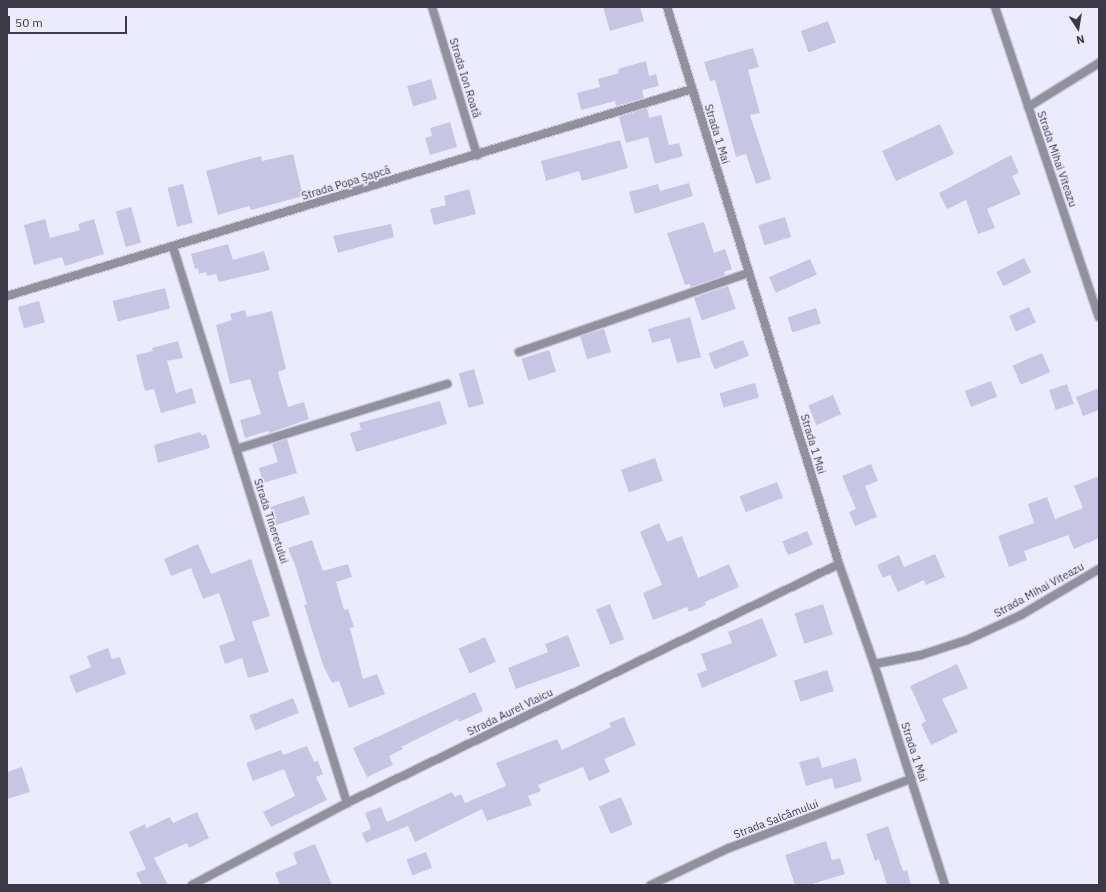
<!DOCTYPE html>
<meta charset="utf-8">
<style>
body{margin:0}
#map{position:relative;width:1106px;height:892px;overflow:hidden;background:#ecebfe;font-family:"IBM Plex Sans",sans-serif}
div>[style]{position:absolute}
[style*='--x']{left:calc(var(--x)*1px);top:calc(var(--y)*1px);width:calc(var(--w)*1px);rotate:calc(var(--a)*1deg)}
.building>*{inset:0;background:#c8c5e4;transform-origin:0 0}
.roads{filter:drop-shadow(1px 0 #c9c7d9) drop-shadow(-1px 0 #c9c7d9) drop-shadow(0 1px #c9c7d9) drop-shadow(0 -1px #c9c7d9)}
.minor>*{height:8px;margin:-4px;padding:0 4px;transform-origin:4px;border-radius:4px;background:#91909d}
span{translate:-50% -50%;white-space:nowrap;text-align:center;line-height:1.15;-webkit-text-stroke:3.5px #ecebfe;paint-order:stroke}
.street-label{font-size:11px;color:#3b3946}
.frame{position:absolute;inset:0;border:8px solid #3b3946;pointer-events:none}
.north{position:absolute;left:1058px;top:8px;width:40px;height:40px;-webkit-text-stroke:3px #ecebfe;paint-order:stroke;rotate:168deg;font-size:11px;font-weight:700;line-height:16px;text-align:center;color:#3b3946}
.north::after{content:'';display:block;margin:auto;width:14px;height:18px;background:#3b3946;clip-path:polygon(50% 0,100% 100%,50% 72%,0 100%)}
.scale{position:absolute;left:8px;top:16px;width:119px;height:18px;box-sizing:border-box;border:2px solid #3b3946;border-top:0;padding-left:5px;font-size:12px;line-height:14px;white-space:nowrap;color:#3b3946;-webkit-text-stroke:3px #ecebfe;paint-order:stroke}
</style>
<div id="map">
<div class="building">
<i style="clip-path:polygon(603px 7px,640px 7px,644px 21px,610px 31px)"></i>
<i style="left:828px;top:21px;width:23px;height:29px;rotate:70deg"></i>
<i style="clip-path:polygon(753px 48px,759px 67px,748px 70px,760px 113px,750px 115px,771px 179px,756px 184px,746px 154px,736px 157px,715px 80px,710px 81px,704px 62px)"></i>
<i style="clip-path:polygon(646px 61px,649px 76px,656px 74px,659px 86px,642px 90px,644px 98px,616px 106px,615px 101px,581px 110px,577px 93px,600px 87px,598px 79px,619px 73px,618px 69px)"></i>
<i style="left:431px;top:79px;width:21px;height:25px;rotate:73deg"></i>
<i style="clip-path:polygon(647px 108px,649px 118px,661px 115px,669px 145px,679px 143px,683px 156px,655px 164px,648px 137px,626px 143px,619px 117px)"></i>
<i style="clip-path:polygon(450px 122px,457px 147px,430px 155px,425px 138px,432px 136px,430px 128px)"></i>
<i style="left:940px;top:124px;width:33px;height:64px;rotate:65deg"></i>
<i style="clip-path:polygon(620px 140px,628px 168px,582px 181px,579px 171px,546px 181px,541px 161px)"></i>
<i style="clip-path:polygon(293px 154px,303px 196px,251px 210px,249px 206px,218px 215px,206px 171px,261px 156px,262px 161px)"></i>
<i style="clip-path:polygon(1011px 155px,1019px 173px,1012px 176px,1021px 194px,987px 209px,995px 228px,978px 234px,966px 200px,947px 209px,939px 193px)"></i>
<i style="clip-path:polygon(689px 183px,693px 196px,635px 214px,629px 192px,658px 184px,660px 191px)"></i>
<i style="left:183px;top:184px;width:40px;height:16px;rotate:76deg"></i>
<i style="clip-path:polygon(469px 189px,476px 214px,434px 225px,430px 209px,446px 205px,444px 196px)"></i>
<i style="left:131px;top:207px;width:37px;height:16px;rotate:74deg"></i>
<i style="left:785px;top:217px;width:21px;height:28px;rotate:73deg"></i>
<i style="clip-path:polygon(45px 219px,50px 238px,80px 230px,78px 224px,94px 219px,104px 254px,65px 266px,62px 257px,34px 265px,24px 225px)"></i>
<i style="clip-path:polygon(704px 222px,714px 253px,725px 249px,732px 269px,724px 272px,725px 275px,691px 287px,690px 284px,685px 285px,667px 233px)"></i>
<i style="clip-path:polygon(391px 224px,394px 237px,338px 253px,333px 236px)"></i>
<i style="clip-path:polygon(228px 244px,233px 260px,264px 251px,270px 270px,219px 282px,216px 274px,207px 276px,206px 272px,199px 274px,198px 268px,195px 269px,191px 254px)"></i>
<i style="left:1024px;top:258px;width:16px;height:31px;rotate:63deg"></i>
<i style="left:810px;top:259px;width:17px;height:45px;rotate:66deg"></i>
<i style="left:728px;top:286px;width:24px;height:36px;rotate:71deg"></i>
<i style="left:165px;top:288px;width:21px;height:54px;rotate:76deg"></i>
<i style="left:39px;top:301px;width:22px;height:22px;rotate:74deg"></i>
<i style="left:1029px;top:307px;width:17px;height:22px;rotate:66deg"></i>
<i style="left:816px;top:308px;width:16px;height:30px;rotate:72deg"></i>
<i style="clip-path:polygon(245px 310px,247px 317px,272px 311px,286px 369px,278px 372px,288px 407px,304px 402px,309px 419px,269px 433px,268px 431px,245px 438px,240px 420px,261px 414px,250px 379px,230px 384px,216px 325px,232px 320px,230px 314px)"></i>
<i style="clip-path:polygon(690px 317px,701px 357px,677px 363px,670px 338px,652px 343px,648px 329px)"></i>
<i style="left:604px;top:329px;width:24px;height:25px;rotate:73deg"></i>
<i style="left:743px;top:340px;width:17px;height:37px;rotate:69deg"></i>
<i style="clip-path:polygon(178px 341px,183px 358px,167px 361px,176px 393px,192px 388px,196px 403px,161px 413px,154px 389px,145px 391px,136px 355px,153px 351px,152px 348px)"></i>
<i style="left:549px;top:350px;width:23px;height:29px;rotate:72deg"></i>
<i style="left:1042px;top:353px;width:21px;height:32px;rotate:67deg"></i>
<i style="left:474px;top:369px;width:36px;height:16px;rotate:74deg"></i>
<i style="left:991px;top:381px;width:17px;height:28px;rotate:69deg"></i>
<i style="left:755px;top:383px;width:15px;height:37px;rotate:74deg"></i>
<i style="left:1067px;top:384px;width:21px;height:19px;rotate:71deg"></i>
<i style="clip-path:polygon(1099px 388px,1099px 410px,1083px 416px,1076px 397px)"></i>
<i style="left:833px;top:395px;width:21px;height:27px;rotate:67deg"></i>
<i style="clip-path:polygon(440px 401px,447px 424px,356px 452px,350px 433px,361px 430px,359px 423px)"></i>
<i style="clip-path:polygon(200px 432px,202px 436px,206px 434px,210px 448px,158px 463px,154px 445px)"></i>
<i style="clip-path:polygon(287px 439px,297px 473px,263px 483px,259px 468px,278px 462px,272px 444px)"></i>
<i style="left:655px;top:458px;width:24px;height:36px;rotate:71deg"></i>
<i style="clip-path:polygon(871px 464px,878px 481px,865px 486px,877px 517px,855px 526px,849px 512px,856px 509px,842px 476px)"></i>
<i style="clip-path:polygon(1099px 476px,1099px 538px,1074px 549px,1068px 535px,1024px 551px,1027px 560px,1009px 567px,998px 536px,1034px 523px,1028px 504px,1047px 497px,1055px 519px,1083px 508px,1074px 486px)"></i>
<i style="left:777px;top:482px;width:17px;height:40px;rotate:69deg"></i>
<i style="left:304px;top:496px;width:19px;height:36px;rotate:72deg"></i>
<i style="clip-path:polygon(659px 523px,667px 542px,682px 536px,698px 578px,729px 564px,739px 587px,705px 602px,706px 605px,689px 612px,687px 607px,653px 620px,643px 593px,662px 585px,640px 532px)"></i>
<i style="left:807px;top:531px;width:15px;height:27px;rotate:67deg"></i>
<i style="clip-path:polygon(312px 540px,323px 571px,348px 564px,352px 577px,336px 582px,344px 610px,348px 609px,354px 627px,350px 628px,363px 679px,377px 674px,385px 694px,349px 708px,339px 681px,332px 683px,323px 665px,304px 605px,307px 604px,296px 568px,288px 548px)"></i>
<i style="clip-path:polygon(198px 544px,211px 574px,251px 559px,270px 616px,252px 622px,269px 672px,248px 678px,242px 658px,225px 664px,219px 646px,235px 640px,219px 593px,203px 599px,191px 568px,171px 576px,164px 559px)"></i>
<i style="clip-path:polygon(935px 554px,945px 577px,926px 585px,924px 580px,898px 592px,890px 575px,883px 578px,877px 565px,899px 555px,904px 567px)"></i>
<i style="left:610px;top:604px;width:38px;height:15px;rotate:68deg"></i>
<i style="left:823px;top:604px;width:32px;height:30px;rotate:72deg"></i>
<i style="clip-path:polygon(762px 618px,777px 656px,702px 688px,697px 674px,707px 670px,701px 654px,732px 643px,728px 632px)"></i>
<i style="clip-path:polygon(568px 635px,580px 666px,516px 689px,508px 668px,548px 652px,545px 644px)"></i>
<i style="left:485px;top:637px;width:27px;height:29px;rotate:66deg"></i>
<i style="clip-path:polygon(108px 648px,112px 659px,120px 657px,126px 674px,76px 693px,69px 676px,91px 667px,87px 656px)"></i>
<i style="clip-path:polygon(957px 664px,968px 688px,942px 699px,958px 732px,931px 745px,921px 724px,926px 721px,910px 686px)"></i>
<i style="left:827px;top:670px;width:22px;height:35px;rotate:72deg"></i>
<i style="clip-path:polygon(475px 692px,483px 711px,459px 722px,458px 719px,401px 747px,403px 749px,389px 756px,393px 765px,367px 777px,353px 748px)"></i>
<i style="left:293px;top:698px;width:16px;height:47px;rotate:68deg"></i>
<i style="clip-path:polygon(624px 717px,636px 745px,604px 759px,610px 772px,589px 781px,583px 767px,538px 785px,541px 791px,528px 796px,532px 805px,487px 821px,482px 809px,415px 842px,408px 826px,366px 843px,362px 833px,371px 829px,365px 813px,381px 807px,387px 822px,452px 792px,455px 797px,461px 794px,465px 803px,506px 786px,496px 763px,557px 739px,562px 750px,611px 727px,609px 723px)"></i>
<i style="clip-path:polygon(307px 746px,314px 762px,318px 761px,323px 774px,316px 777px,327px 800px,271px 827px,263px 812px,295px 796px,284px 769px,253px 781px,246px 763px,281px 750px,283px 755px)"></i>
<i style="clip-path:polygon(819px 757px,822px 768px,856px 758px,862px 781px,835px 789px,832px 778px,806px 786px,799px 762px)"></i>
<i style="clip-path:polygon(22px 767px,30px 792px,7px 799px,7px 772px)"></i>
<i style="left:621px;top:797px;width:30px;height:24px;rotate:67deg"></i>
<i style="clip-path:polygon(197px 812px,209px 838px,189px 848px,187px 843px,154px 858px,168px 885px,142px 885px,136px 873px,146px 869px,129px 832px,145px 824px,146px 828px,170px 817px,173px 823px)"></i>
<i style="clip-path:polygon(888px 826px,903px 871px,907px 870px,911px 885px,887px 885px,879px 859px,875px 861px,866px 834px)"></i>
<i style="clip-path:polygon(826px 841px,832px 860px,840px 858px,845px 874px,809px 885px,795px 885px,785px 855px)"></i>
<i style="clip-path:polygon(315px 844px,332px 885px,280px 885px,275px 873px,297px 864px,293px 853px)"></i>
<i style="left:426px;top:852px;width:17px;height:21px;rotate:69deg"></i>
</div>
<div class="roads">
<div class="minor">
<i style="--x:432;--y:7;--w:155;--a:73.1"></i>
<i style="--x:667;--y:7;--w:583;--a:72.84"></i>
<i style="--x:839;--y:564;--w:106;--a:70.7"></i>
<i style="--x:874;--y:664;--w:232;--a:72.2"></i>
<i style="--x:995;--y:7;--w:327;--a:71.5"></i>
<i style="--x:1028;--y:107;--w:84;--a:-31.8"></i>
<i style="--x:173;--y:247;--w:583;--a:72.62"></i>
<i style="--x:7;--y:296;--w:716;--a:-16.81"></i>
<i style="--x:519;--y:352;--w:243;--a:-19"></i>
<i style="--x:237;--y:449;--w:220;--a:-17.2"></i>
<i style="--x:874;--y:664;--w:48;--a:-10.8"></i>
<i style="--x:921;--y:655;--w:48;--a:-18.1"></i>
<i style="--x:967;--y:640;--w:60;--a:-24.8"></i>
<i style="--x:1021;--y:615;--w:91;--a:-30.5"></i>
<i style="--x:192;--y:885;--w:175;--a:-27.9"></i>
<i style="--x:347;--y:803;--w:547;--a:-25.91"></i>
<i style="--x:651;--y:885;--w:86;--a:-25.4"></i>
<i style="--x:729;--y:848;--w:195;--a:-20.8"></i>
</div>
</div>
<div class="street-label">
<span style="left:465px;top:78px;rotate:73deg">Strada Ion Roată</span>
<span style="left:717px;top:134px;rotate:73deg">Strada 1 Mai</span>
<span style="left:1057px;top:159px;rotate:71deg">Strada Mihai Viteazu</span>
<span style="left:346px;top:183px;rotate:-17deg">Strada Popa Șapcă</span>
<span style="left:813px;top:444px;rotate:73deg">Strada 1 Mai</span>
<span style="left:271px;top:521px;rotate:72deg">Strada Tineretului</span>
<span style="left:1039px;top:590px;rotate:-29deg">Strada Mihai Viteazu</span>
<span style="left:510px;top:712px;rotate:-26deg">Strada Aurel Vlaicu</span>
<span style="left:914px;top:752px;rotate:72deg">Strada 1 Mai</span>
<span style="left:776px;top:819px;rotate:-21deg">Strada Salcâmului</span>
</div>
<div class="frame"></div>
<div class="north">N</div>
<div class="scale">50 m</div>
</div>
